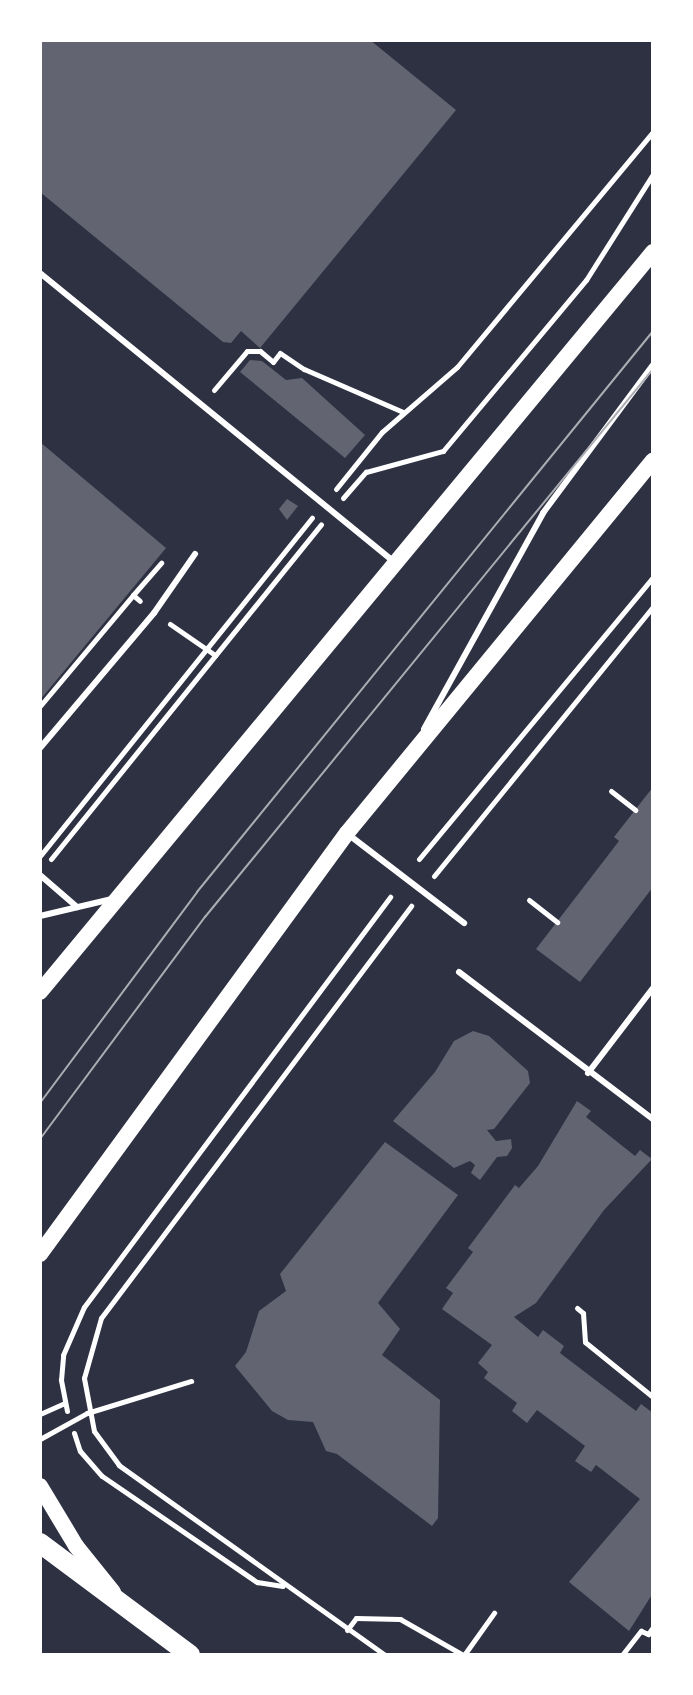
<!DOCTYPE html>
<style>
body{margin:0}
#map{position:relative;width:693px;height:1695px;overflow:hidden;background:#2d3142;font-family:Figtree,sans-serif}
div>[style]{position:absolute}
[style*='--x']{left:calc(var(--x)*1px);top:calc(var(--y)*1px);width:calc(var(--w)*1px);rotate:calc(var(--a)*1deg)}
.building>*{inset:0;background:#626471}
.path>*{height:5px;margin:-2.5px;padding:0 2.5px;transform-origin:2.5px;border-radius:2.5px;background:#fff}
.service>*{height:6px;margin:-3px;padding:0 3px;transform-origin:3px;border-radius:3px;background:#fff}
.secondary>*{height:16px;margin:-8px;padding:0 8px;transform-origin:8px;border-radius:8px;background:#fff}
.primary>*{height:20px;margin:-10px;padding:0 10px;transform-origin:10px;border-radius:10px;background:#fff}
.tram>*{height:2px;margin:-1px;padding:0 1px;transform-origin:1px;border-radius:1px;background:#abadb3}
span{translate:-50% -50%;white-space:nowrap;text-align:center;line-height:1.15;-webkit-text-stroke:7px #fff;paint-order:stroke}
.frame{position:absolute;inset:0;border:42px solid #fff;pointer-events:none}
</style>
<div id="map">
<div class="building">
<i style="clip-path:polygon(42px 40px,370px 40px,456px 110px,260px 348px,241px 331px,231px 343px,223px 342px,40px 192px)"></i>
<i style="clip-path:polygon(250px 360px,262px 361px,286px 380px,302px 378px,365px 435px,345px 458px,240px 372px)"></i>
<i style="clip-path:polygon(40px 442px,166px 548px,40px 700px)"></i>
<i style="clip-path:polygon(287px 499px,298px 506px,287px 520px,279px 509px)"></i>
<i style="clip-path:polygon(653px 787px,653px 887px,580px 982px,536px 949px,619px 841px,614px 837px)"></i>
<i style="clip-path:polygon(473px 1031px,489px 1036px,528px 1071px,530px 1083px,494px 1129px,487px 1130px,496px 1141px,511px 1139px,512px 1148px,507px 1156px,497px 1157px,480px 1180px,471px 1173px,475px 1165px,470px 1161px,454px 1168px,393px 1121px,435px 1072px,454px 1041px)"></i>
<i style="clip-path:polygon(577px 1101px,591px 1111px,586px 1117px,635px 1156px,640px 1150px,652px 1159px,604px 1210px,536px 1303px,514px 1317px,538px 1337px,543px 1330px,564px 1346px,560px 1353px,636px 1411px,641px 1404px,653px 1413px,653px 1593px,629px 1631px,569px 1582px,640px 1499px,596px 1465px,591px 1472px,575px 1461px,585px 1446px,537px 1410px,527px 1423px,512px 1411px,517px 1403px,484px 1378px,488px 1372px,478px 1363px,492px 1345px,442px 1309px,453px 1293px,446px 1288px,473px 1252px,468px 1248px,515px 1185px,519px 1188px,538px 1166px)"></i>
<i style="clip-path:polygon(385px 1142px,458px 1195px,378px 1303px,400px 1329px,382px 1355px,440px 1400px,438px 1518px,432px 1526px,337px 1454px,326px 1451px,313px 1422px,288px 1420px,272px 1411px,235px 1366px,246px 1352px,259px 1311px,286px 1291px,280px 1274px)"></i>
</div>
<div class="path">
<i style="--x:214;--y:390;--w:51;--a:-49.8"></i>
<i style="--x:247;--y:351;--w:13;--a:0"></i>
<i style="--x:260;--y:351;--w:17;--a:40"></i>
<i style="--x:273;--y:362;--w:11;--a:-52"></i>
<i style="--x:280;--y:353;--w:29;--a:34"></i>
<i style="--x:304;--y:369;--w:108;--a:23.5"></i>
<i style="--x:336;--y:489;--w:73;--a:-51.1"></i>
<i style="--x:382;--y:432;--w:99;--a:-40.9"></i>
<i style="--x:457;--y:367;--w:306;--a:-50.2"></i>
<i style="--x:343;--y:498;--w:35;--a:-49"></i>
<i style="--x:366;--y:472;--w:80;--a:-15.3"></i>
<i style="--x:443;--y:451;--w:223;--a:-50.1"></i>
<i style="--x:586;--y:280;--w:125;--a:-57.7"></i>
<i style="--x:133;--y:595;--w:43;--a:-48.8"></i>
<i style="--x:170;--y:624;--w:55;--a:34.6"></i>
<i style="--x:40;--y:706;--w:145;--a:-50"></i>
<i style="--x:133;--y:595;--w:9;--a:41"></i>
<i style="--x:611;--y:791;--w:31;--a:38"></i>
<i style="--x:40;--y:856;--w:434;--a:-51.2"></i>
<i style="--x:51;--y:859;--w:430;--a:-51.1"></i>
<i style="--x:419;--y:859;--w:366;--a:-50.3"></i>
<i style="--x:434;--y:876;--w:347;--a:-50.9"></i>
<i style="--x:529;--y:900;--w:36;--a:38"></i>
<i style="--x:577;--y:1308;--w:8;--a:40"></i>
<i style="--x:583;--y:1313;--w:29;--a:86"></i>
<i style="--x:585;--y:1342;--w:87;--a:39"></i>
<i style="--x:67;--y:1411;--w:32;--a:-101"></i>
<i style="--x:61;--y:1380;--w:25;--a:-85"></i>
<i style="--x:63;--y:1355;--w:52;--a:-66.4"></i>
<i style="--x:84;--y:1307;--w:512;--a:-53.26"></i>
<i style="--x:40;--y:1414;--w:27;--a:-24"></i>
<i style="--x:74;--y:1433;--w:19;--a:72"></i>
<i style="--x:80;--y:1451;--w:33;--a:49"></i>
<i style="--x:102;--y:1476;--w:188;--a:34.4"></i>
<i style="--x:257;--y:1582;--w:26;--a:9"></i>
<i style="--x:40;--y:1439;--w:54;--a:-29"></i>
<i style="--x:87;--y:1413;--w:109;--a:-17.1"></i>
<i style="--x:347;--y:1630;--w:15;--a:-53"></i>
<i style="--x:356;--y:1618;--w:44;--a:1.3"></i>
<i style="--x:400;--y:1619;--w:73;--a:29.7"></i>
<i style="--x:385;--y:1655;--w:327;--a:-144.5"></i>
<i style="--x:119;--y:1465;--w:42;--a:-126.3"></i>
<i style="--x:94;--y:1431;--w:54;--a:-100.7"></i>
<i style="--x:84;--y:1378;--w:62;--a:-74.2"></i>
<i style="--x:101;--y:1318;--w:516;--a:-53.04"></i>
<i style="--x:464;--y:1655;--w:52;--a:-54.5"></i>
<i style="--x:622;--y:1655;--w:31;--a:-52"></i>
<i style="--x:641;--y:1631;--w:8;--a:23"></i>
<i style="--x:648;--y:1634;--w:9;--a:-54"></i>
</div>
<div class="service">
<i style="--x:40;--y:273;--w:457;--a:39.2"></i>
<i style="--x:424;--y:729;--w:247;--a:-61.1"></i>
<i style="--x:543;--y:513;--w:184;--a:-53.4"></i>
<i style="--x:40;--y:748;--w:177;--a:-49.8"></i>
<i style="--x:154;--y:613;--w:72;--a:-55.2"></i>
<i style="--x:349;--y:835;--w:145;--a:37.4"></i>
<i style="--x:40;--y:875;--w:49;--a:40.9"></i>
<i style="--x:40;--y:916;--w:74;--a:-13.3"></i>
<i style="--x:459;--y:972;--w:243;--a:37.2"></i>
<i style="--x:588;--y:1073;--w:107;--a:-52.6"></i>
</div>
<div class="secondary">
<i style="--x:40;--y:992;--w:961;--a:-50.36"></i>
<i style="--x:40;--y:1254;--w:521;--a:-53.9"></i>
<i style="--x:347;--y:833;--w:482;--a:-50.6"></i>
<i style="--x:40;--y:1486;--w:70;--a:59"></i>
<i style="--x:76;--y:1546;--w:59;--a:51.2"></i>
</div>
<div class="primary">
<i style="--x:40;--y:1543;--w:187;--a:36.7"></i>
</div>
<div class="tram">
<i style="--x:40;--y:1103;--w:263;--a:-53.3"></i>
<i style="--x:197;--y:892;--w:723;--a:-50.89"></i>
<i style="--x:40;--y:1139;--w:277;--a:-53.4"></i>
<i style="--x:205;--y:917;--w:708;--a:-50.73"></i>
</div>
<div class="frame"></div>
</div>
